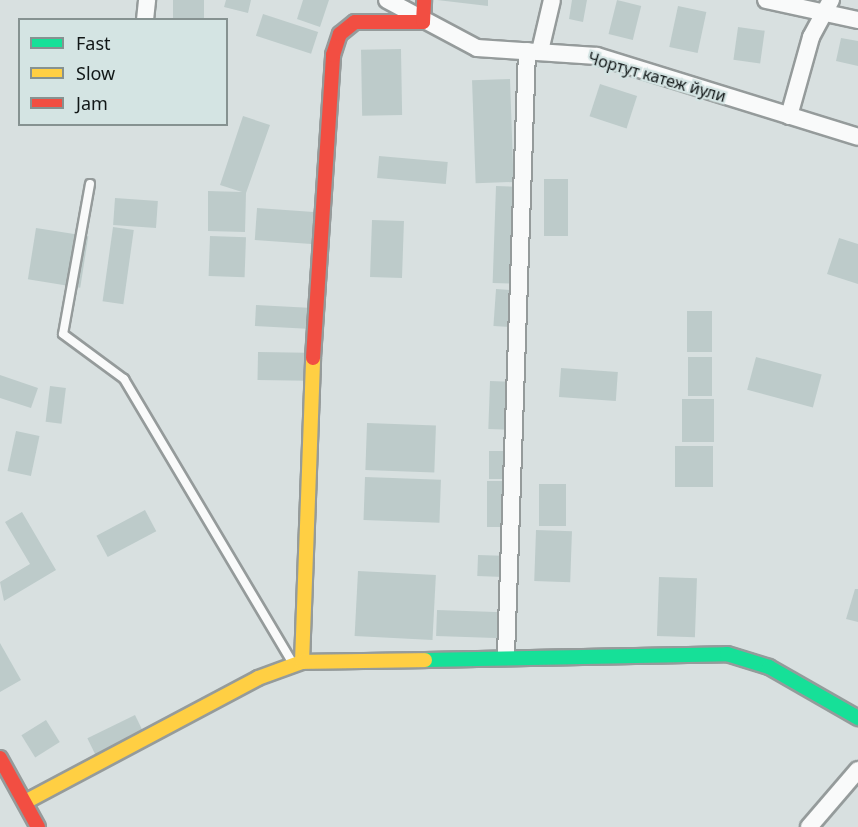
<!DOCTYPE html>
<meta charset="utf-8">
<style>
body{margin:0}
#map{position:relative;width:858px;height:827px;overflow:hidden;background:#d8e0e0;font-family:"Noto Sans",sans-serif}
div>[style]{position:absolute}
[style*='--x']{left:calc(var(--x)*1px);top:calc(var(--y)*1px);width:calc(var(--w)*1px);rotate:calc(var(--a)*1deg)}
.building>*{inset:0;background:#bdcbca;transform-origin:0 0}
.roads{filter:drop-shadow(2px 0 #959b9b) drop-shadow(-2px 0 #959b9b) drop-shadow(0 2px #959b9b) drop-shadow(0 -2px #959b9b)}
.lane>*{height:8px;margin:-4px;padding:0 4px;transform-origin:4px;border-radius:4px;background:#f9fafa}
.street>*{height:16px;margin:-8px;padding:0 8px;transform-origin:8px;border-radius:8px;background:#f9fafa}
.fast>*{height:14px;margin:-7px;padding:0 7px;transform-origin:7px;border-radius:7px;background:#16e098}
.slow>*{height:14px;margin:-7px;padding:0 7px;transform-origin:7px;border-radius:7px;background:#ffcf43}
.jam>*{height:14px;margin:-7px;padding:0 7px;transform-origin:7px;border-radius:7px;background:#f24e42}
span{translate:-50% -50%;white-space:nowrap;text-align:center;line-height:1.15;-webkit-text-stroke:4.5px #d4e4e3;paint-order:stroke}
.street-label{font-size:16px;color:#111717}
.legend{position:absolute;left:18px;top:18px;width:210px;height:108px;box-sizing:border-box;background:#d4e4e3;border:2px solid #869291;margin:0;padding:8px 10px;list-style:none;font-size:18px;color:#111717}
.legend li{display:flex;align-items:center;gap:12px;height:30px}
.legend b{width:30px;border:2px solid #869291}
</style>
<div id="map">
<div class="building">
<i style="left:173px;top:0;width:31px;height:20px"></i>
<i style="clip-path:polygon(226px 0,251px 0,248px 13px,224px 7px)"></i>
<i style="clip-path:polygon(303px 0,329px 0,320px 27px,297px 19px)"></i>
<i style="clip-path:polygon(437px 0,488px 0,488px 6px)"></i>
<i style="clip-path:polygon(572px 0,587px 0,583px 22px,569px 19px)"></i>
<i style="left:617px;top:0;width:25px;height:35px;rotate:14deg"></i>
<i style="left:678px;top:6px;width:29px;height:42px;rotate:12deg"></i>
<i style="left:263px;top:14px;width:58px;height:23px;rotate:18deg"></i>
<i style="left:738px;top:27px;width:27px;height:33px;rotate:8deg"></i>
<i style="clip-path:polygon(841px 38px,858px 41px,858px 66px,836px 61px)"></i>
<i style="left:401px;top:49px;width:66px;height:40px;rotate:89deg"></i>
<i style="left:510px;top:79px;width:103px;height:38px;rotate:88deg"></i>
<i style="left:600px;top:84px;width:39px;height:34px;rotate:18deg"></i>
<i style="clip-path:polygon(243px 116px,270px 125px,246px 193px,245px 232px,208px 231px,208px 191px,242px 192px,220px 185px)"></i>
<i style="left:379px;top:156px;width:69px;height:22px;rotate:5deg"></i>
<i style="left:544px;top:179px;width:24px;height:57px"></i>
<i style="left:496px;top:186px;width:30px;height:97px;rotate:2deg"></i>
<i style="left:115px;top:198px;width:43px;height:27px;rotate:4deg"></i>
<i style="left:257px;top:208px;width:64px;height:32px;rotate:4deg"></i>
<i style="left:372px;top:220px;width:32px;height:57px;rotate:2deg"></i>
<i style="left:113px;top:227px;width:21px;height:75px;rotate:8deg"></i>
<i style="left:36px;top:228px;width:53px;height:52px;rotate:9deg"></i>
<i style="left:210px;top:236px;width:36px;height:40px;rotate:2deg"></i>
<i style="clip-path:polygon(839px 238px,858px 244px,858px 284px,827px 274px)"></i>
<i style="left:496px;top:289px;width:26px;height:37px;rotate:4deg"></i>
<i style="left:256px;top:305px;width:52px;height:21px;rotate:3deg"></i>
<i style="left:687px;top:311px;width:25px;height:41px"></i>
<i style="left:258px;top:352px;width:49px;height:28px;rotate:1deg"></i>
<i style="left:688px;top:357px;width:24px;height:39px"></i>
<i style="left:756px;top:357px;width:68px;height:34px;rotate:15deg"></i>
<i style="left:561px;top:368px;width:57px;height:29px;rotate:4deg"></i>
<i style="clip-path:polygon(0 375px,38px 388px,31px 408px,0 398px)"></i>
<i style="left:490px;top:381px;width:26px;height:48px;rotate:2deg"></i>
<i style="left:50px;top:386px;width:16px;height:36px;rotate:7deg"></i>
<i style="left:682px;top:399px;width:32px;height:43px"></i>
<i style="left:367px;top:423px;width:69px;height:47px;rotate:2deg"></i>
<i style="left:16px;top:431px;width:24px;height:41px;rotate:12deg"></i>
<i style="left:675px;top:446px;width:38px;height:41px"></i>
<i style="left:489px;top:451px;width:25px;height:28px"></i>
<i style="left:365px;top:477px;width:76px;height:43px;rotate:2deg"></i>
<i style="left:487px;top:481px;width:31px;height:46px"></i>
<i style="left:539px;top:484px;width:27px;height:42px"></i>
<i style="left:145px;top:510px;width:24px;height:55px;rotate:62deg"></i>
<i style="clip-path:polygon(22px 512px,56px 570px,4px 601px,0 582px,30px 564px,5px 522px)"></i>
<i style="left:536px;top:530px;width:36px;height:51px;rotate:2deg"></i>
<i style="left:478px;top:555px;width:36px;height:21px;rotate:2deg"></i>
<i style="left:358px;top:571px;width:78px;height:65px;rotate:3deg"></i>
<i style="left:659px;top:577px;width:38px;height:59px;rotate:2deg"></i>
<i style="clip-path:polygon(855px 589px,858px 589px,858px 622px,846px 619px)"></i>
<i style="left:437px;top:610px;width:74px;height:26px;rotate:2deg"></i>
<i style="clip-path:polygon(0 643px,21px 680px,0 692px)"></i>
<i style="left:135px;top:715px;width:25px;height:53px;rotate:64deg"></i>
<i style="left:46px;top:720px;width:26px;height:29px;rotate:58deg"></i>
</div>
<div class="roads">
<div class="lane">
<i style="--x:90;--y:184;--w:152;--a:100.2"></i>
<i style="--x:63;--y:334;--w:76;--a:36.4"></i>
<i style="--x:124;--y:379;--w:329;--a:59.3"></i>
</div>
<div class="street">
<i style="--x:387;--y:0;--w:102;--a:28.1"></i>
<i style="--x:477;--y:48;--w:120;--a:3.8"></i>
<i style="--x:597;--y:56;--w:273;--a:17.2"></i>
<i style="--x:766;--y:0;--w:94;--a:12.3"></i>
<i style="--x:145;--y:20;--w:20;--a:-84"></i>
<i style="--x:540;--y:51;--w:52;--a:-76.8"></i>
<i style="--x:789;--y:116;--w:82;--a:-74.4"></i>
<i style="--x:811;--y:37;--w:42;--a:-61.6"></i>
<i style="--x:506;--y:655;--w:604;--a:-88.01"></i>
<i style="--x:809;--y:827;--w:75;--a:-49.3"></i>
</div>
<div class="fast">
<i style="--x:425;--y:660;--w:302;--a:-1.1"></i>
<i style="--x:727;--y:654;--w:44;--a:17.2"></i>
<i style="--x:769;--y:667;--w:103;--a:29.8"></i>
</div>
<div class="slow">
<i style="--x:302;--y:662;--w:304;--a:-87.9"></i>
<i style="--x:25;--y:802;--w:264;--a:-28"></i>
<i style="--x:258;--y:678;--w:47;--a:-20"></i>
<i style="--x:302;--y:662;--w:123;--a:-0.9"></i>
</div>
<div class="jam">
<i style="--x:313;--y:358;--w:304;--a:-86.2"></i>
<i style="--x:333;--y:55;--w:22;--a:-72"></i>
<i style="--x:340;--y:34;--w:19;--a:-39"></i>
<i style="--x:355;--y:22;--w:68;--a:0"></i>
<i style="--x:423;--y:22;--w:22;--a:-87"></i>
<i style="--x:0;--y:758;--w:79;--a:61.2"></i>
</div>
</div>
<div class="street-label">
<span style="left:657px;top:77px;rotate:16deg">Чортут катеж йули</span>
</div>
<ul class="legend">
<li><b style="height:8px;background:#16e098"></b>Fast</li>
<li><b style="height:8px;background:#ffcf43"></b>Slow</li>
<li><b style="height:8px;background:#f24e42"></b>Jam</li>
</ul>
</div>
